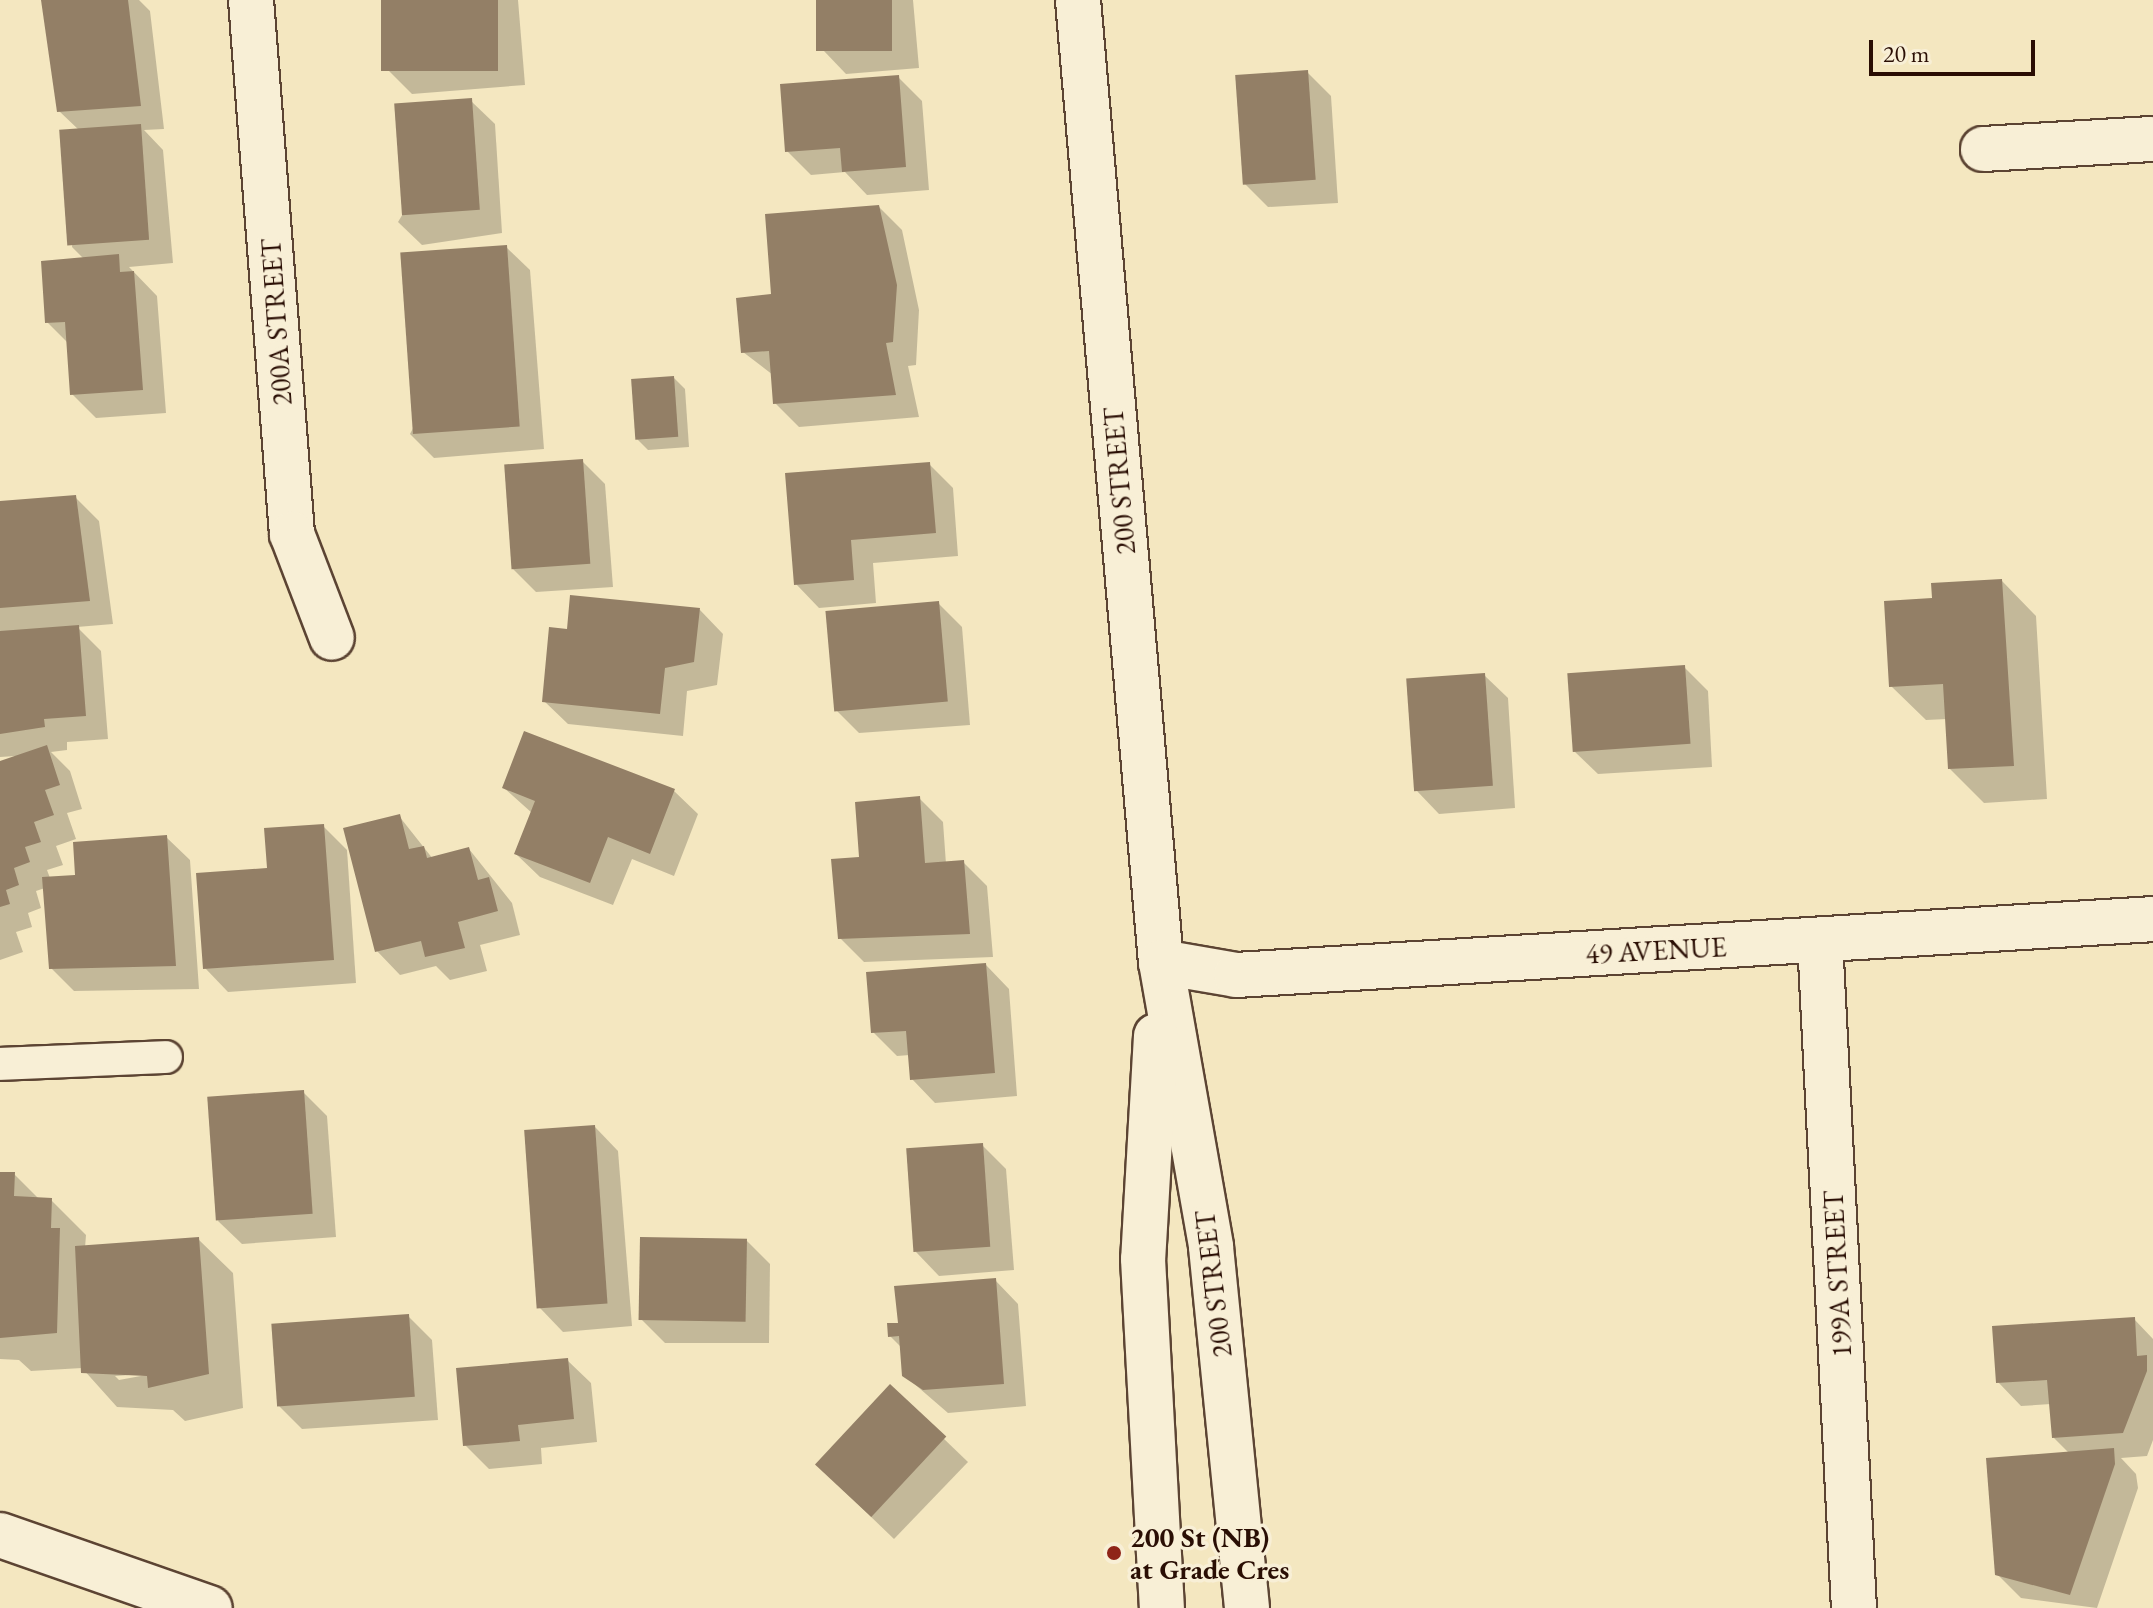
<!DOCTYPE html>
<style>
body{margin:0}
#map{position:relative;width:2153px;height:1608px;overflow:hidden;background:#f4e7c0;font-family:"EB Garamond",serif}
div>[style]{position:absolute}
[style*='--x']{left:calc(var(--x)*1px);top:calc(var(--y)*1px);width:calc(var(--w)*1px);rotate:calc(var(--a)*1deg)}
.shadow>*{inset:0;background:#0003}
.building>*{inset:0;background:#937f66;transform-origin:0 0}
.roads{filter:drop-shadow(2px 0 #5c4433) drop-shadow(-2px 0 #5c4433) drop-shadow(0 2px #5c4433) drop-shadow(0 -2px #5c4433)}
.lane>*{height:32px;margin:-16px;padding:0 16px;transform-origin:16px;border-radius:16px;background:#f8efd6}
.street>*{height:44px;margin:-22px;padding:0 22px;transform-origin:22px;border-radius:22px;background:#f8efd6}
.secondary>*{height:44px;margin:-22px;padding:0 22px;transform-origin:22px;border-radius:22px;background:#f8efd6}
.dots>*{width:22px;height:22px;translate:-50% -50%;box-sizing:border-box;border:4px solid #f8efd6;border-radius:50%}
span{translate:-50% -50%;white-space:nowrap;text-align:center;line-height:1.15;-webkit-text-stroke:7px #f8efd6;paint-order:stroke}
.street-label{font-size:28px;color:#2a0e04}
.poi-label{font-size:28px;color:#2a0e04;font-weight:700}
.left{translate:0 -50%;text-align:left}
.scale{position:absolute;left:1869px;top:40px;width:166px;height:36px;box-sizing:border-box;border:4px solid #2a0e04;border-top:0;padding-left:10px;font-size:24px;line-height:28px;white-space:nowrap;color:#2a0e04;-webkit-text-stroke:6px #f8efd6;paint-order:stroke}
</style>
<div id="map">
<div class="shadow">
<i style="clip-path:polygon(43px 0,139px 0,150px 11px,164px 129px,144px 130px,163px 150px,173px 263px,129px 267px,157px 296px,166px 413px,96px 418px,72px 394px,68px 343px,47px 322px,84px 259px,72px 247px,80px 131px,59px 111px)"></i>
<i style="clip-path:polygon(383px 0,518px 0,525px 85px,412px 94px,388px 70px)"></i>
<i style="clip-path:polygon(818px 0,913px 0,919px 68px,846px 74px,823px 50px)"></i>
<i style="clip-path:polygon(1307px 72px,1331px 96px,1338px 203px,1268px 207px,1245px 184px)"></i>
<i style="clip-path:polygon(898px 77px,922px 101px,929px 190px,867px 195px,845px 172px,811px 175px,787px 151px)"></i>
<i style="clip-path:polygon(471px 101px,495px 124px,502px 233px,422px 245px,398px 222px)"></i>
<i style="clip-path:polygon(879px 207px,902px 230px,919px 310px,916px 365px,908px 366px,919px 417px,799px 427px,775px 403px,773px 375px,743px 352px,773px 296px)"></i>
<i style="clip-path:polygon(506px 247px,530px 270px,544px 449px,434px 458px,410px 434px)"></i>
<i style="clip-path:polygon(674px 378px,685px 389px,689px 447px,648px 450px,637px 439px)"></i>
<i style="clip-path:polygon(582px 461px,605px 484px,613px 587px,536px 592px,512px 568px)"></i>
<i style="clip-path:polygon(929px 464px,953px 488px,958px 556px,873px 563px,876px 603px,819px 608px,796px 584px)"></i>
<i style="clip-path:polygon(75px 497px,99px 521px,113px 624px,77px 627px,101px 651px,108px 739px,67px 742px,67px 750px,51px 752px,70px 771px,82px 809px,67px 813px,76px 839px,56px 846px,63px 865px,47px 870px,50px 878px,77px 876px,166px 837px,190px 860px,199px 989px,74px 991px,51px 968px,45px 888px,36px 891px,41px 908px,28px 913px,32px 927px,16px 932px,23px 952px,0 960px,0 763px,16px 756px,0 757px,0 503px)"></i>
<i style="clip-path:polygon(2002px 581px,2036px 616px,2047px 799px,1984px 803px,1950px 769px,1947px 719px,1926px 720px,1891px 686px,1934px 600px)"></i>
<i style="clip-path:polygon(938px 603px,962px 627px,970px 725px,859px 733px,836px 710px)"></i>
<i style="clip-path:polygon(700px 610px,723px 634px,717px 685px,687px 691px,683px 736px,568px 724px,544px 701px,568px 631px)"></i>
<i style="clip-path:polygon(1684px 667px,1708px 691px,1712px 767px,1598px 774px,1574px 751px)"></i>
<i style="clip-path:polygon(1484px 675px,1508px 698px,1515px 808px,1439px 814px,1416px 790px)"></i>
<i style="clip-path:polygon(525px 733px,674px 791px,698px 814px,674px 876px,632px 859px,613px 905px,540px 877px,516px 854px,532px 813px,504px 788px)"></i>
<i style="clip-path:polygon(919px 798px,943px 822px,946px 864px,963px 862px,987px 886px,993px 957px,864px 962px,840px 938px,861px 858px)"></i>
<i style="clip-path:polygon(399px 816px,433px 859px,469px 849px,512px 903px,520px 935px,480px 945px,487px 971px,450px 980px,436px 966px,400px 975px,377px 951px)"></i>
<i style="clip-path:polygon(323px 826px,347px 850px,356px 983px,228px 992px,205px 968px,269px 869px)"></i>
<i style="clip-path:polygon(986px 965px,1009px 989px,1017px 1096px,935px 1103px,912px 1079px,910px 1055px,897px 1056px,873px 1032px)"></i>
<i style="clip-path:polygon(303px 1092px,327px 1116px,336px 1237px,242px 1244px,218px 1221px)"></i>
<i style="clip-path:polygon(595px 1127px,618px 1151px,632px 1326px,563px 1332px,540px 1308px)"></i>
<i style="clip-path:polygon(982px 1145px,1006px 1169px,1014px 1270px,939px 1276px,916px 1252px)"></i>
<i style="clip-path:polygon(evenodd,0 1174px,14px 1174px,40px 1200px,51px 1200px,86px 1235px,85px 1248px,198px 1239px,233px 1273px,243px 1408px,185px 1421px,173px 1410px,117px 1407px,82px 1368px,31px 1371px,19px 1360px,0 1359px,0 1174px,157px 1373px,119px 1380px,115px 1376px,157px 1373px)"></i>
<i style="clip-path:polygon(746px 1240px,770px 1264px,769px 1343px,665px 1343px,642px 1320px)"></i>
<i style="clip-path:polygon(995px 1280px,1018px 1304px,1026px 1406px,948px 1413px,904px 1375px,902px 1348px,890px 1336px,900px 1325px)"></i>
<i style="clip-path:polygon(408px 1316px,432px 1340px,438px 1420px,302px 1429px,279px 1406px)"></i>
<i style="clip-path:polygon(2134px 1319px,2153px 1339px,2153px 1440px,2147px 1456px,2121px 1458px,2136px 1474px,2138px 1488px,2097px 1608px,2021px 1598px,1997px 1574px,2069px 1453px,2054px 1438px,2051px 1404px,2021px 1406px,1998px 1382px)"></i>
<i style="clip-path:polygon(567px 1360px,591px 1383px,597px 1442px,541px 1448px,542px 1464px,489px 1469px,465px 1445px)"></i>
<i style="clip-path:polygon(890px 1387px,968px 1462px,894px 1539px,840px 1487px)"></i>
</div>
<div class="building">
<i style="clip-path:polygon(41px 0,128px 0,141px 106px,57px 112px)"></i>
<i style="left:381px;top:0;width:117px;height:71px"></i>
<i style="left:816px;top:0;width:76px;height:51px"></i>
<i style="left:1308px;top:70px;width:110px;height:73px;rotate:86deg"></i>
<i style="clip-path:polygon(899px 75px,906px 167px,842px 172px,840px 148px,785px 152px,780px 84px)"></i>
<i style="left:472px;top:98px;width:112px;height:78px;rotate:86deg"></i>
<i style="left:141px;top:124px;width:116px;height:82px;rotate:86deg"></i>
<i style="clip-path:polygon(879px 205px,897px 285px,893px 342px,886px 343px,896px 395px,773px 404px,769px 351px,741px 353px,736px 298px,771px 294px,765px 214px)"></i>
<i style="left:507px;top:245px;width:182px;height:107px;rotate:86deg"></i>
<i style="clip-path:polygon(119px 254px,120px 272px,134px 271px,143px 390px,70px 395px,65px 322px,45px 323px,41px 261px)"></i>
<i style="left:674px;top:376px;width:61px;height:43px;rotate:86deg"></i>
<i style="left:583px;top:459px;width:105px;height:79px;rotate:86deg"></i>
<i style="clip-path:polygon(930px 462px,936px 533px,851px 540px,854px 580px,794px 585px,785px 473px)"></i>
<i style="clip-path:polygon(76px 495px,90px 601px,0 608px,0 501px)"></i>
<i style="clip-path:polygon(2002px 579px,2014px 766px,1948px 769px,1943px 684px,1889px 687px,1884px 601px,1932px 598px,1931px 583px)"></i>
<i style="clip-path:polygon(570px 595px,700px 608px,694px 662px,665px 668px,660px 714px,542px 702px,549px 627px,567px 629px)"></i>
<i style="left:939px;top:601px;width:101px;height:114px;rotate:85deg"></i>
<i style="clip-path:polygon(79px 625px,86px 716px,44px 719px,45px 727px,0 734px,0 631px)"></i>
<i style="left:1685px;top:665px;width:79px;height:118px;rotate:86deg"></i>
<i style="left:1485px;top:673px;width:113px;height:79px;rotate:86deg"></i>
<i style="clip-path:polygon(524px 731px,675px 789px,650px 854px,608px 837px,590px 883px,514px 854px,535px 801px,502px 788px)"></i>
<i style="clip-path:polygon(47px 745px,60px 785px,45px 790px,54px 815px,34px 822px,41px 842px,25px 847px,30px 862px,14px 868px,19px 885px,6px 890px,10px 904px,0 907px,0 761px)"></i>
<i style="clip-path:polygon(920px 796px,925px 863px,964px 860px,970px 934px,838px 939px,831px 859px,859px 857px,855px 802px)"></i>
<i style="clip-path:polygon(400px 814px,409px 849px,424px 846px,427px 858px,469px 847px,478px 880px,489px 877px,498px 911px,458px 922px,465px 948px,425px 957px,421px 941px,375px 952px,343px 828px)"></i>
<i style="clip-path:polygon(324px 824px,334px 960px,203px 969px,196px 873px,267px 868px,264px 828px)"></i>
<i style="clip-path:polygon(167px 835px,176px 966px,49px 969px,42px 877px,75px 875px,73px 842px)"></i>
<i style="clip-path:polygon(986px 963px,995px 1073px,910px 1080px,906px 1031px,871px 1033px,866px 972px)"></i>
<i style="left:304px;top:1090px;width:124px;height:97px;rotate:86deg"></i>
<i style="left:595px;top:1125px;width:179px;height:71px;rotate:86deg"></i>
<i style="left:983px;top:1143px;width:104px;height:77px;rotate:86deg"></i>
<i style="clip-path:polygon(0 1172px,15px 1172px,14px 1196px,52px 1198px,51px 1228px,60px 1228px,57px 1333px,0 1338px)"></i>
<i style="clip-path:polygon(199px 1237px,209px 1374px,148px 1388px,147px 1376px,81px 1373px,75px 1246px)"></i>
<i style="left:640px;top:1237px;width:107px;height:83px;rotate:1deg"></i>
<i style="clip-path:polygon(996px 1278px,1004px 1384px,923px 1390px,902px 1376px,899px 1336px,888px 1337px,887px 1323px,898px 1323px,894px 1286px)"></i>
<i style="left:409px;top:1314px;width:83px;height:138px;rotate:86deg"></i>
<i style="clip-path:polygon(2135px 1317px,2137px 1356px,2147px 1355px,2147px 1371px,2123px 1433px,2052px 1438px,2047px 1380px,1996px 1383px,1992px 1326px)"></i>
<i style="clip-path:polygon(568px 1358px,574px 1419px,518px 1425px,520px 1441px,463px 1446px,456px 1368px)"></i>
<i style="left:890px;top:1384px;width:77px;height:110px;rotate:43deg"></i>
<i style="clip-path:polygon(2114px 1448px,2115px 1464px,2070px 1595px,1995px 1575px,1986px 1458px)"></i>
</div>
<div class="roads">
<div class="lane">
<i style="--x:0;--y:1064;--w:166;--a:-2.4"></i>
</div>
<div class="street">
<i style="--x:251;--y:0;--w:536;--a:85.61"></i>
<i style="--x:292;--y:534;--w:111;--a:69"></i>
<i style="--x:1983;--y:149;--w:170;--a:-3.4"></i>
<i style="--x:1820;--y:940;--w:669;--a:87.09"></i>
</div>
<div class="secondary">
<i style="--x:1078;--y:0;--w:966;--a:85.07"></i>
<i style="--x:1161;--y:962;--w:289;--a:80"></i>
<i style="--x:1211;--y:1247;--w:363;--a:84.3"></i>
<i style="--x:1161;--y:962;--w:76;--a:9.8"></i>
<i style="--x:1236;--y:975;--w:919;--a:-3.49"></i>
<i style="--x:1156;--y:1036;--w:223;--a:93.3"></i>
<i style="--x:1143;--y:1259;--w:350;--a:86.9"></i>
<i style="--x:0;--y:1535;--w:222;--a:19.2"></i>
</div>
</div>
<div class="dots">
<i style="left:1114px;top:1553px;background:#8f2418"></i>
</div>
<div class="street-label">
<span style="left:276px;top:322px;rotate:-94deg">200A STREET</span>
<span style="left:1119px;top:481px;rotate:-95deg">200 STREET</span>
<span style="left:1656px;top:950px;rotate:-3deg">49 AVENUE</span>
<span style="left:1837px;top:1274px;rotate:-93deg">199A STREET</span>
<span style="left:1213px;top:1284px;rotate:-97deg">200 STREET</span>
</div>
<div class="poi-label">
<span class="left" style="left:1130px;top:1553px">200 St (NB)<br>at Grade Cres</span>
</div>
<div class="scale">20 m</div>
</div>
